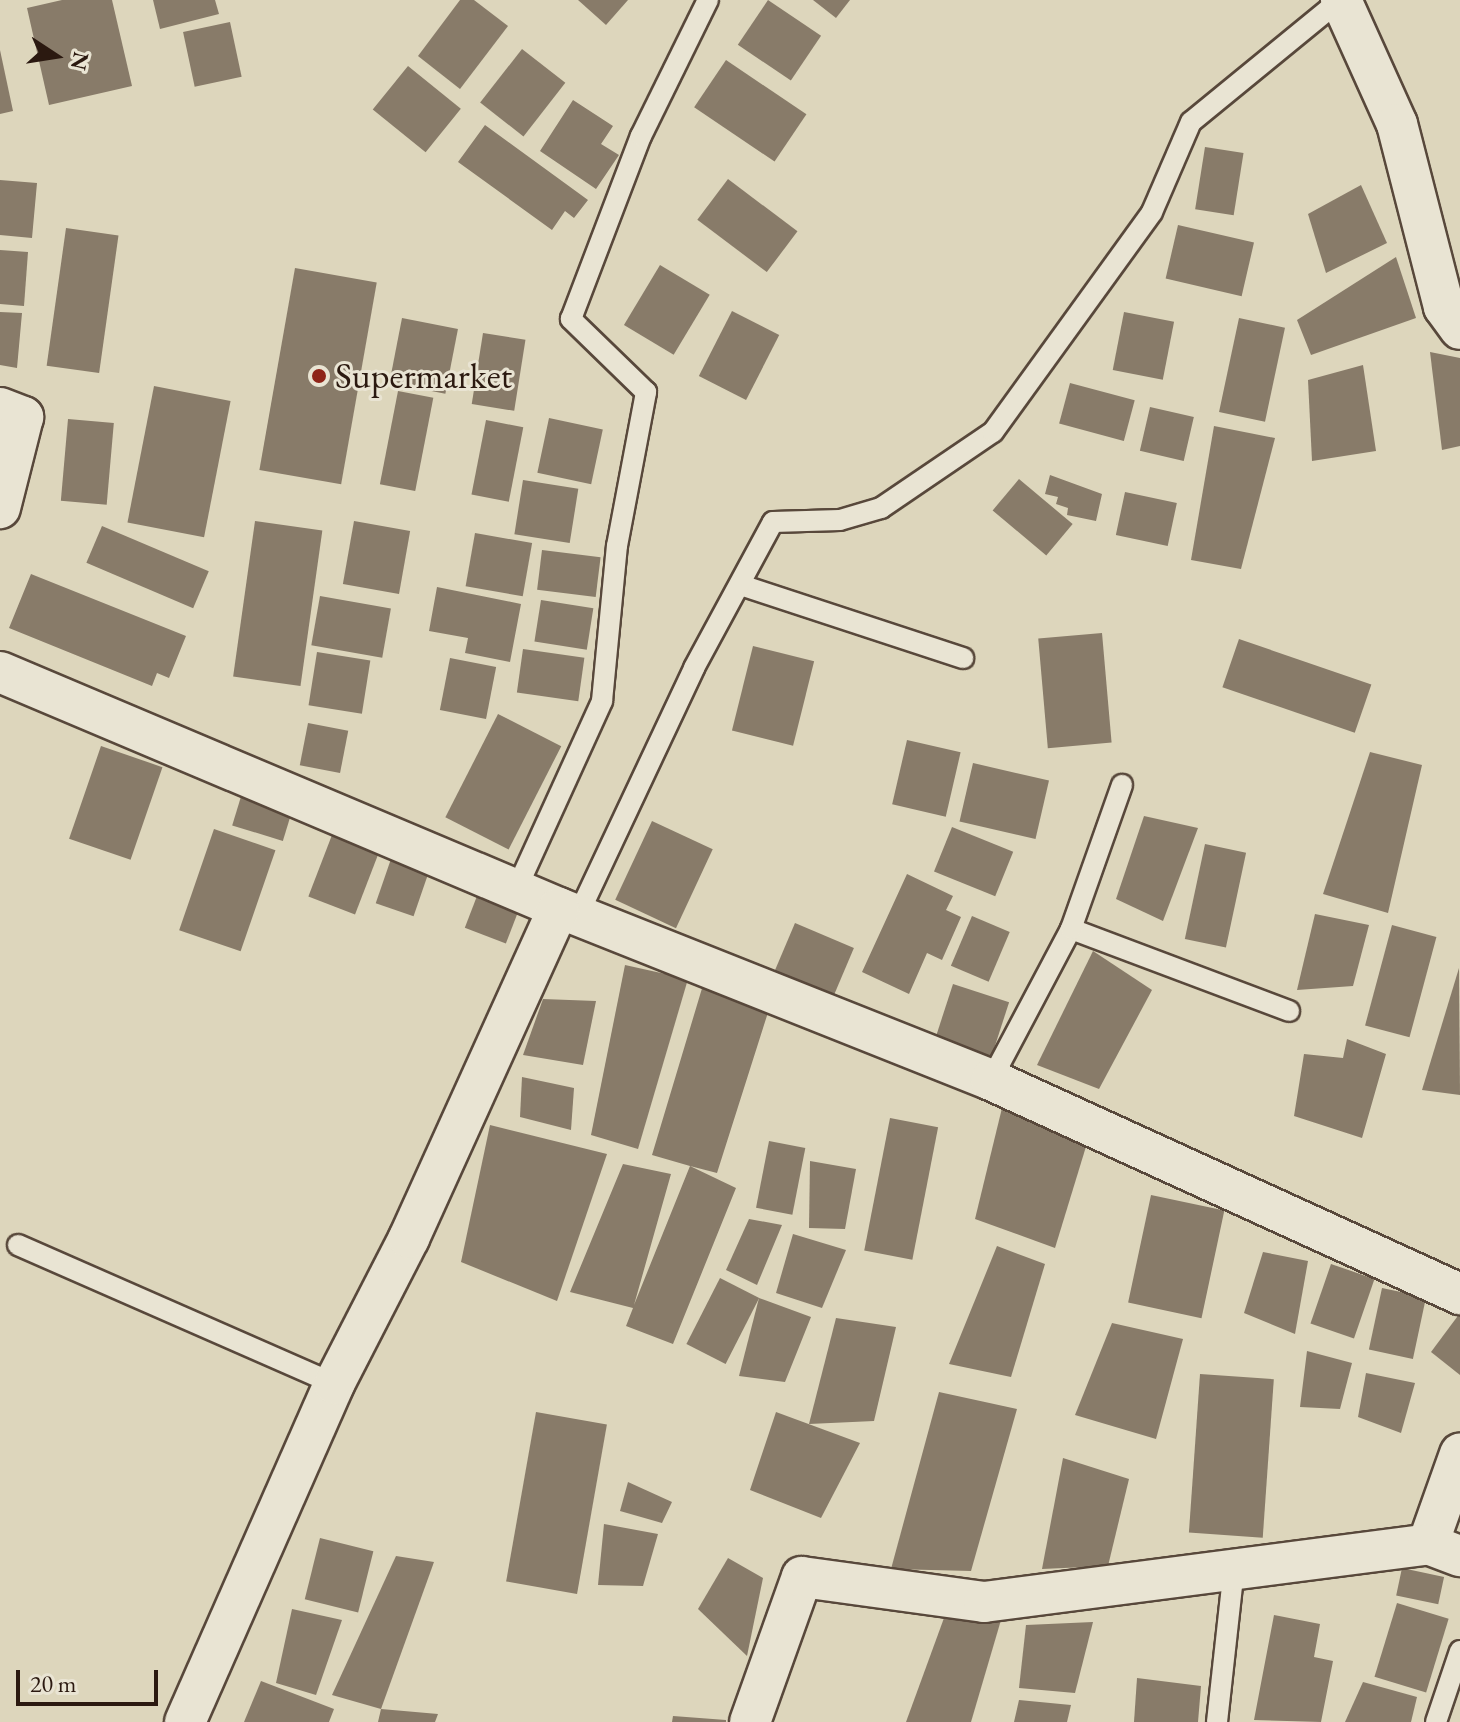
<!DOCTYPE html>
<style>
body{margin:0}
#map{position:relative;width:1460px;height:1722px;overflow:hidden;background:#ddd6bc;font-family:"EB Garamond",serif}
div>[style]{position:absolute}
[style*='--x']{left:calc(var(--x)*1px);top:calc(var(--y)*1px);width:calc(var(--w)*1px);rotate:calc(var(--a)*1deg)}
.building>*{inset:0;background:#887b69;transform-origin:0 0}
.roads{filter:drop-shadow(2px 0 #58483b) drop-shadow(-2px 0 #58483b) drop-shadow(0 2px #58483b) drop-shadow(0 -2px #58483b)}
.lane>*{height:20px;margin:-10px;padding:0 10px;transform-origin:10px;border-radius:10px;background:#e9e4d3}
.street>*{height:40px;margin:-20px;padding:0 20px;transform-origin:20px;border-radius:20px;background:#e9e4d3}
.dots>*{width:22px;height:22px;translate:-50% -50%;box-sizing:border-box;border:4px solid #e9e4d3;border-radius:50%}
span{translate:-50% -50%;white-space:nowrap;text-align:center;line-height:1.15;-webkit-text-stroke:6px #e9e4d3;paint-order:stroke}
.poi-label{font-size:36px;color:#2b1910}
.left{translate:0 -50%;text-align:left}
.north{position:absolute;left:16px;top:16px;width:80px;height:80px;-webkit-text-stroke:6px #e9e4d3;paint-order:stroke;rotate:102deg;font-size:22px;font-weight:700;line-height:32px;text-align:center;color:#2b1910}
.north::after{content:'';display:block;margin:auto;width:28px;height:36px;background:#2b1910;clip-path:polygon(50% 0,100% 100%,50% 72%,0 100%)}
.scale{position:absolute;left:16px;top:1670px;width:142px;height:36px;box-sizing:border-box;border:4px solid #2b1910;border-top:0;padding-left:10px;font-size:24px;line-height:28px;white-space:nowrap;color:#2b1910;-webkit-text-stroke:6px #e9e4d3;paint-order:stroke}
</style>
<div id="map">
<div class="building">
<i style="clip-path:polygon(62px 0,112px 0,132px 86px,49px 105px,27px 8px)"></i>
<i style="clip-path:polygon(153px 0,215px 0,219px 14px,160px 29px)"></i>
<i style="clip-path:polygon(460px 0,474px 0,508px 26px,460px 89px,418px 56px)"></i>
<i style="clip-path:polygon(578px 0,628px 0,606px 25px)"></i>
<i style="left:768px;top:0;width:64px;height:54px;rotate:34deg"></i>
<i style="clip-path:polygon(813px 0,850px 0,836px 18px)"></i>
<i style="left:230px;top:22px;width:56px;height:48px;rotate:78deg"></i>
<i style="left:522px;top:49px;width:55px;height:68px;rotate:38deg"></i>
<i style="clip-path:polygon(0 50px,13px 111px,0 114px)"></i>
<i style="left:726px;top:60px;width:97px;height:57px;rotate:34deg"></i>
<i style="left:408px;top:66px;width:68px;height:56px;rotate:39deg"></i>
<i style="clip-path:polygon(573px 100px,613px 126px,601px 144px,619px 155px,596px 189px,540px 151px)"></i>
<i style="clip-path:polygon(485px 125px,588px 200px,574px 218px,565px 211px,552px 230px,458px 162px)"></i>
<i style="left:1205px;top:147px;width:39px;height:63px;rotate:9deg"></i>
<i style="left:728px;top:179px;width:87px;height:51px;rotate:37deg"></i>
<i style="clip-path:polygon(0 180px,37px 183px,32px 238px,0 235px)"></i>
<i style="clip-path:polygon(1361px 185px,1387px 243px,1326px 273px,1308px 214px)"></i>
<i style="left:1178px;top:225px;width:78px;height:55px;rotate:13deg"></i>
<i style="left:66px;top:228px;width:53px;height:139px;rotate:8deg"></i>
<i style="clip-path:polygon(0 250px,28px 252px,24px 306px,0 304px)"></i>
<i style="clip-path:polygon(1396px 257px,1416px 318px,1311px 355px,1297px 320px)"></i>
<i style="left:660px;top:265px;width:58px;height:70px;rotate:31deg"></i>
<i style="left:295px;top:268px;width:83px;height:205px;rotate:10deg"></i>
<i style="left:732px;top:311px;width:53px;height:73px;rotate:27deg"></i>
<i style="clip-path:polygon(0 312px,22px 313px,17px 368px,0 365px)"></i>
<i style="left:1124px;top:312px;width:51px;height:59px;rotate:11deg"></i>
<i style="left:402px;top:318px;width:57px;height:66px;rotate:11deg"></i>
<i style="left:1239px;top:318px;width:47px;height:96px;rotate:12deg"></i>
<i style="left:483px;top:333px;width:43px;height:72px;rotate:9deg"></i>
<i style="clip-path:polygon(1430px 352px,1460px 358px,1460px 446px,1442px 450px)"></i>
<i style="clip-path:polygon(1363px 365px,1376px 451px,1312px 461px,1308px 380px)"></i>
<i style="left:1070px;top:383px;width:67px;height:42px;rotate:15deg"></i>
<i style="left:154px;top:386px;width:78px;height:139px;rotate:11deg"></i>
<i style="left:398px;top:391px;width:36px;height:95px;rotate:11deg"></i>
<i style="left:1150px;top:407px;width:45px;height:45px;rotate:13deg"></i>
<i style="left:549px;top:418px;width:55px;height:56px;rotate:12deg"></i>
<i style="left:68px;top:419px;width:46px;height:82px;rotate:5deg"></i>
<i style="left:486px;top:420px;width:38px;height:76px;rotate:11deg"></i>
<i style="clip-path:polygon(1214px 426px,1275px 438px,1241px 569px,1191px 560px)"></i>
<i style="clip-path:polygon(1050px 475px,1102px 494px,1096px 521px,1067px 515px,1068px 508px,1056px 504px,1058px 497px,1045px 494px)"></i>
<i style="left:1019px;top:479px;width:70px;height:41px;rotate:40deg"></i>
<i style="left:523px;top:480px;width:56px;height:55px;rotate:9deg"></i>
<i style="left:1125px;top:492px;width:53px;height:44px;rotate:12deg"></i>
<i style="left:255px;top:521px;width:68px;height:157px;rotate:8deg"></i>
<i style="left:354px;top:521px;width:57px;height:64px;rotate:10deg"></i>
<i style="left:102px;top:526px;width:116px;height:40px;rotate:23deg"></i>
<i style="left:475px;top:533px;width:58px;height:54px;rotate:10deg"></i>
<i style="left:542px;top:550px;width:59px;height:40px;rotate:7deg"></i>
<i style="clip-path:polygon(31px 574px,186px 636px,169px 678px,157px 673px,152px 686px,9px 628px)"></i>
<i style="clip-path:polygon(437px 587px,521px 604px,510px 662px,465px 653px,468px 638px,429px 631px)"></i>
<i style="left:320px;top:596px;width:72px;height:50px;rotate:10deg"></i>
<i style="left:541px;top:600px;width:53px;height:42px;rotate:9deg"></i>
<i style="left:1102px;top:633px;width:110px;height:64px;rotate:85deg"></i>
<i style="left:1239px;top:639px;width:140px;height:51px;rotate:19deg"></i>
<i style="left:753px;top:646px;width:63px;height:87px;rotate:14deg"></i>
<i style="left:523px;top:649px;width:62px;height:44px;rotate:8deg"></i>
<i style="left:317px;top:652px;width:54px;height:54px;rotate:9deg"></i>
<i style="left:450px;top:658px;width:47px;height:53px;rotate:11deg"></i>
<i style="left:498px;top:714px;width:71px;height:116px;rotate:27deg"></i>
<i style="left:308px;top:723px;width:41px;height:43px;rotate:11deg"></i>
<i style="left:907px;top:740px;width:55px;height:66px;rotate:13deg"></i>
<i style="left:101px;top:746px;width:65px;height:98px;rotate:19deg"></i>
<i style="clip-path:polygon(1370px 752px,1422px 765px,1388px 913px,1323px 894px)"></i>
<i style="left:973px;top:763px;width:78px;height:60px;rotate:13deg"></i>
<i style="left:243px;top:790px;width:53px;height:37px;rotate:17deg"></i>
<i style="clip-path:polygon(1144px 816px,1198px 828px,1163px 921px,1116px 899px)"></i>
<i style="left:652px;top:821px;width:67px;height:87px;rotate:25deg"></i>
<i style="left:952px;top:827px;width:66px;height:48px;rotate:22deg"></i>
<i style="left:214px;top:829px;width:65px;height:107px;rotate:19deg"></i>
<i style="left:332px;top:835px;width:50px;height:66px;rotate:21deg"></i>
<i style="left:1205px;top:844px;width:42px;height:97px;rotate:12deg"></i>
<i style="left:392px;top:856px;width:40px;height:50px;rotate:19deg"></i>
<i style="clip-path:polygon(907px 874px,953px 896px,946px 910px,961px 917px,942px 960px,927px 953px,909px 994px,862px 972px)"></i>
<i style="left:482px;top:883px;width:44px;height:48px;rotate:21deg"></i>
<i style="clip-path:polygon(1315px 914px,1369px 925px,1353px 986px,1297px 990px)"></i>
<i style="left:972px;top:916px;width:41px;height:54px;rotate:23deg"></i>
<i style="left:795px;top:923px;width:64px;height:58px;rotate:23deg"></i>
<i style="left:1392px;top:925px;width:46px;height:104px;rotate:15deg"></i>
<i style="clip-path:polygon(1093px 951px,1152px 990px,1099px 1089px,1037px 1065px)"></i>
<i style="clip-path:polygon(625px 965px,688px 979px,638px 1149px,591px 1135px)"></i>
<i style="clip-path:polygon(1459px 968px,1460px 1095px,1422px 1090px)"></i>
<i style="left:953px;top:984px;width:59px;height:57px;rotate:18deg"></i>
<i style="clip-path:polygon(703px 985px,771px 1003px,717px 1173px,690px 1166px,736px 1188px,673px 1344px,626px 1326px,633px 1308px,570px 1292px,623px 1164px,671px 1174px,634px 1305px,690px 1166px,652px 1155px)"></i>
<i style="clip-path:polygon(543px 999px,596px 1001px,583px 1065px,523px 1055px)"></i>
<i style="clip-path:polygon(1347px 1039px,1386px 1054px,1362px 1138px,1294px 1116px,1304px 1054px,1343px 1058px)"></i>
<i style="clip-path:polygon(522px 1077px,574px 1088px,571px 1130px,520px 1117px)"></i>
<i style="clip-path:polygon(1002px 1108px,1088px 1140px,1055px 1248px,975px 1219px)"></i>
<i style="left:890px;top:1118px;width:49px;height:135px;rotate:11deg"></i>
<i style="clip-path:polygon(490px 1125px,607px 1154px,557px 1301px,461px 1262px)"></i>
<i style="left:769px;top:1141px;width:37px;height:68px;rotate:11deg"></i>
<i style="clip-path:polygon(810px 1161px,856px 1169px,845px 1229px,809px 1228px)"></i>
<i style="left:1151px;top:1195px;width:75px;height:110px;rotate:12deg"></i>
<i style="clip-path:polygon(749px 1219px,782px 1225px,757px 1285px,726px 1270px)"></i>
<i style="clip-path:polygon(793px 1234px,846px 1250px,822px 1308px,776px 1293px)"></i>
<i style="clip-path:polygon(997px 1246px,1045px 1264px,1011px 1377px,949px 1364px)"></i>
<i style="clip-path:polygon(1263px 1252px,1308px 1261px,1295px 1334px,1244px 1313px)"></i>
<i style="left:1331px;top:1264px;width:46px;height:63px;rotate:19deg"></i>
<i style="left:720px;top:1278px;width:44px;height:74px;rotate:27deg"></i>
<i style="left:1382px;top:1288px;width:45px;height:63px;rotate:12deg"></i>
<i style="clip-path:polygon(759px 1298px,811px 1317px,785px 1382px,739px 1376px)"></i>
<i style="clip-path:polygon(1460px 1313px,1460px 1375px,1431px 1352px)"></i>
<i style="clip-path:polygon(836px 1318px,896px 1327px,874px 1421px,809px 1424px)"></i>
<i style="clip-path:polygon(1112px 1323px,1183px 1339px,1156px 1439px,1075px 1415px)"></i>
<i style="clip-path:polygon(1307px 1351px,1352px 1363px,1340px 1409px,1300px 1407px)"></i>
<i style="clip-path:polygon(1366px 1373px,1415px 1383px,1401px 1433px,1358px 1417px)"></i>
<i style="left:1200px;top:1374px;width:74px;height:159px;rotate:4deg"></i>
<i style="clip-path:polygon(939px 1392px,1017px 1409px,971px 1571px,891px 1569px)"></i>
<i style="left:536px;top:1412px;width:72px;height:172px;rotate:10deg"></i>
<i style="clip-path:polygon(776px 1412px,860px 1443px,821px 1518px,750px 1490px)"></i>
<i style="clip-path:polygon(1063px 1458px,1129px 1479px,1108px 1566px,1042px 1569px)"></i>
<i style="clip-path:polygon(628px 1482px,672px 1502px,662px 1523px,620px 1511px)"></i>
<i style="clip-path:polygon(604px 1524px,658px 1534px,643px 1586px,598px 1585px)"></i>
<i style="left:320px;top:1538px;width:55px;height:63px;rotate:14deg"></i>
<i style="clip-path:polygon(396px 1556px,434px 1562px,381px 1709px,332px 1695px)"></i>
<i style="clip-path:polygon(728px 1558px,763px 1578px,747px 1656px,698px 1609px)"></i>
<i style="left:1402px;top:1568px;width:43px;height:28px;rotate:12deg"></i>
<i style="left:1397px;top:1603px;width:54px;height:77px;rotate:17deg"></i>
<i style="clip-path:polygon(292px 1609px,342px 1620px,316px 1695px,276px 1683px)"></i>
<i style="clip-path:polygon(1274px 1615px,1320px 1624px,1314px 1657px,1333px 1661px,1321px 1722px,1254px 1720px)"></i>
<i style="clip-path:polygon(944px 1618px,1001px 1620px,971px 1722px,906px 1722px)"></i>
<i style="clip-path:polygon(1093px 1622px,1075px 1693px,1019px 1688px,1026px 1625px)"></i>
<i style="clip-path:polygon(1137px 1678px,1201px 1686px,1198px 1722px,1134px 1722px)"></i>
<i style="clip-path:polygon(261px 1681px,334px 1709px,329px 1722px,244px 1722px)"></i>
<i style="clip-path:polygon(1363px 1682px,1417px 1697px,1411px 1722px,1345px 1722px)"></i>
<i style="clip-path:polygon(1019px 1700px,1071px 1705px,1067px 1722px,1014px 1722px)"></i>
<i style="clip-path:polygon(381px 1709px,438px 1714px,435px 1722px,378px 1722px)"></i>
<i style="clip-path:polygon(673px 1716px,726px 1720px,726px 1722px,672px 1722px)"></i>
</div>
<div class="roads">
<div class="lane">
<i style="--x:741;--y:585;--w:234;--a:18.2"></i>
<i style="--x:516;--y:890;--w:208;--a:-65.5"></i>
<i style="--x:602;--y:701;--w:156;--a:-84.5"></i>
<i style="--x:617;--y:546;--w:157;--a:-79.3"></i>
<i style="--x:646;--y:392;--w:105;--a:-135.8"></i>
<i style="--x:571;--y:319;--w:196;--a:-69.1"></i>
<i style="--x:641;--y:136;--w:152;--a:-63.8"></i>
<i style="--x:578;--y:915;--w:273;--a:-64.8"></i>
<i style="--x:694;--y:668;--w:166;--a:-61.6"></i>
<i style="--x:773;--y:522;--w:67;--a:-1.7"></i>
<i style="--x:840;--y:520;--w:43;--a:-16.3"></i>
<i style="--x:881;--y:508;--w:135;--a:-34.2"></i>
<i style="--x:993;--y:432;--w:271;--a:-54.1"></i>
<i style="--x:1152;--y:212;--w:98;--a:-66.6"></i>
<i style="--x:1191;--y:122;--w:193;--a:-39.3"></i>
<i style="--x:1071;--y:929;--w:233;--a:20.6"></i>
<i style="--x:991;--y:1080;--w:171;--a:-62.1"></i>
<i style="--x:1071;--y:929;--w:153;--a:-70.5"></i>
<i style="--x:18;--y:1245;--w:345;--a:23.7"></i>
<i style="--x:1217;--y:1722;--w:156;--a:-83.7"></i>
<i style="--x:1436;--y:1722;--w:75;--a:-71.3"></i>
</div>
<div class="street">
<i style="--x:1341;--y:0;--w:136;--a:65.7"></i>
<i style="--x:1397;--y:124;--w:189;--a:75.6"></i>
<i style="--x:1444;--y:307;--w:27;--a:54"></i>
<i style="--x:0;--y:408;--w:25;--a:21"></i>
<i style="--x:23;--y:417;--w:94;--a:104.2"></i>
<i style="--x:0;--y:672;--w:607;--a:22.89"></i>
<i style="--x:559;--y:908;--w:465;--a:21.7"></i>
<i style="--x:991;--y:1080;--w:516;--a:24.53"></i>
<i style="--x:1428;--y:1544;--w:96;--a:-70.4"></i>
<i style="--x:185;--y:1722;--w:369;--a:-66.2"></i>
<i style="--x:334;--y:1384;--w:164;--a:-62.8"></i>
<i style="--x:409;--y:1238;--w:362;--a:-65.6"></i>
<i style="--x:750;--y:1722;--w:154;--a:-70.3"></i>
<i style="--x:802;--y:1577;--w:184;--a:7.8"></i>
<i style="--x:984;--y:1602;--w:448;--a:-7.4"></i>
<i style="--x:1428;--y:1544;--w:34;--a:21"></i>
</div>
</div>
<div class="dots">
<i style="left:319px;top:376px;background:#8f2418"></i>
</div>
<div class="poi-label">
<span class="left" style="left:335px;top:376px">Supermarket</span>
</div>
<div class="north">N</div>
<div class="scale">20 m</div>
</div>
